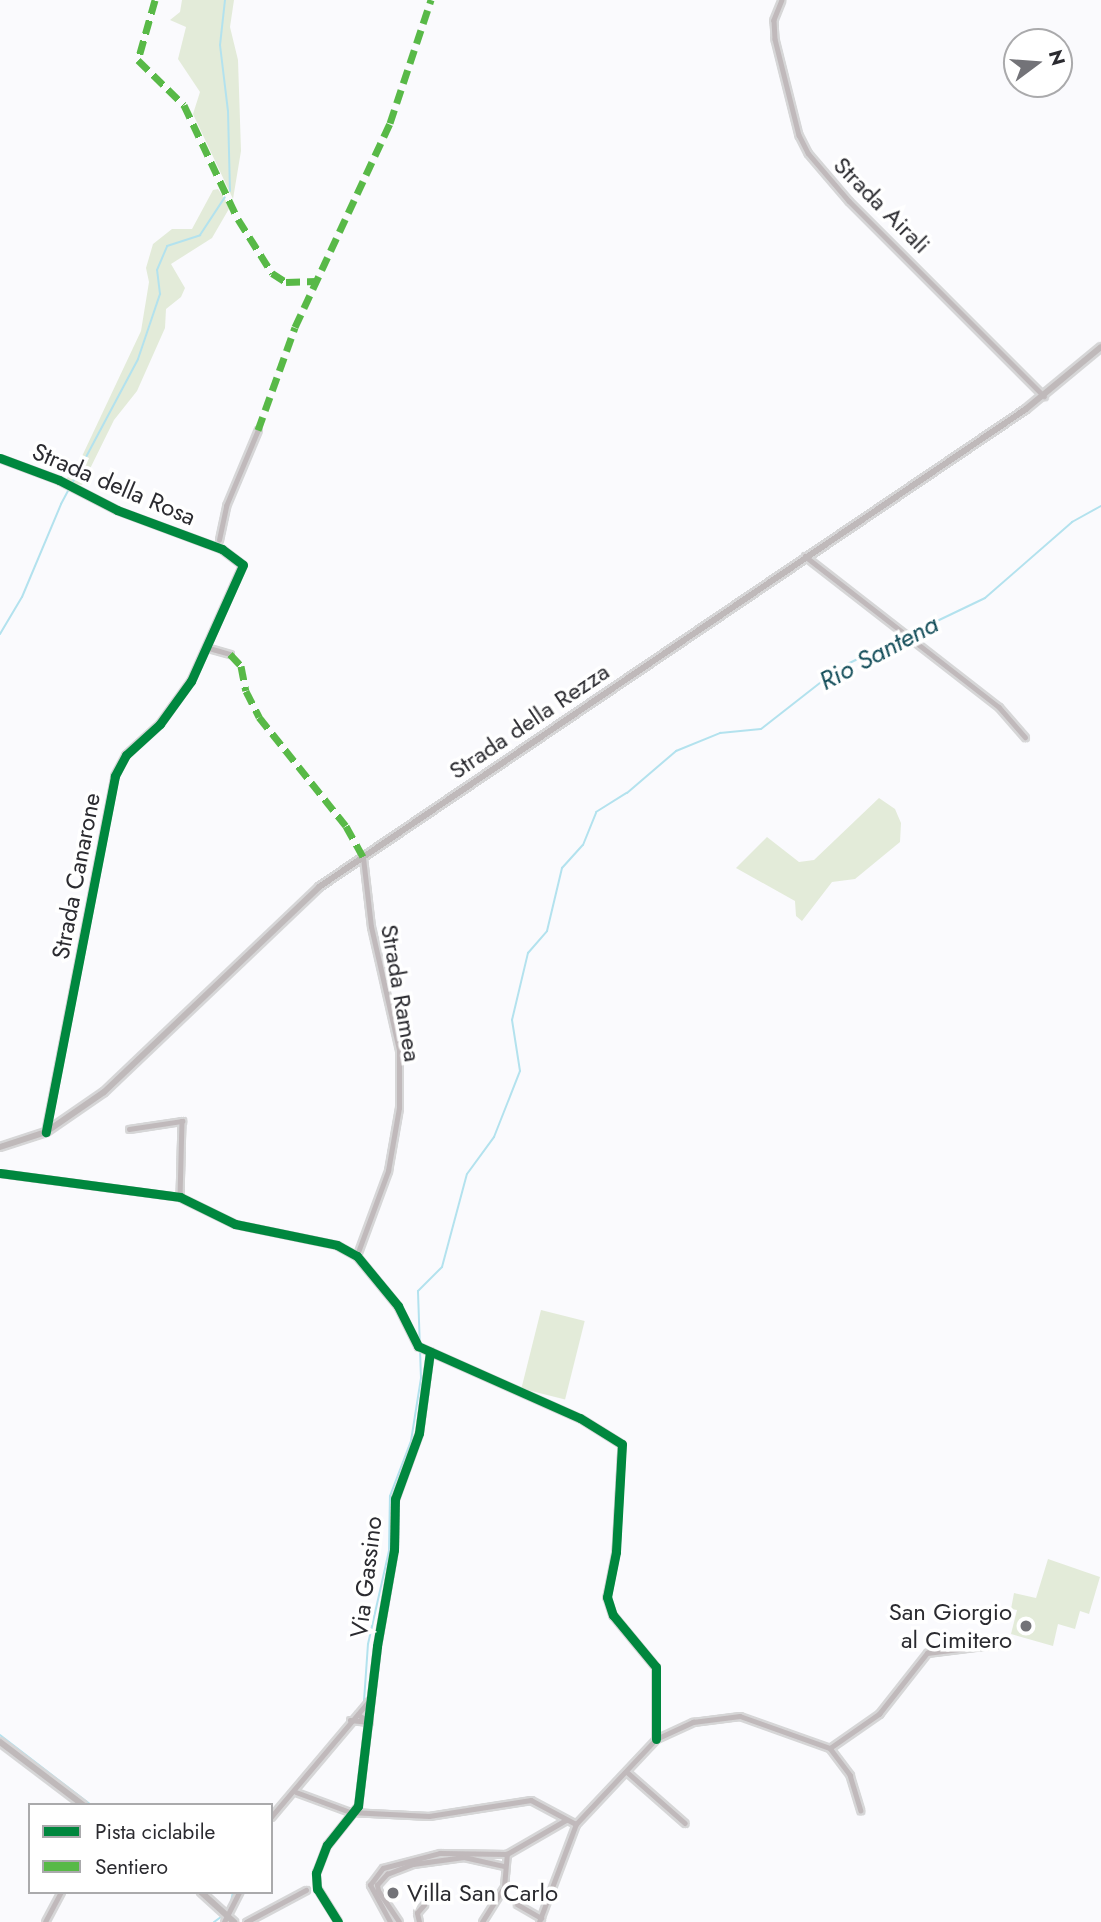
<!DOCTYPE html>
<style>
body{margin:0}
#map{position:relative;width:1101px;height:1922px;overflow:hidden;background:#fafafd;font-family:Jost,sans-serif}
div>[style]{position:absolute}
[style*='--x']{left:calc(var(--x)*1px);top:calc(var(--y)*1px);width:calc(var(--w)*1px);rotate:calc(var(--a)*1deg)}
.green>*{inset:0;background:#e3ebd9;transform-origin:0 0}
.stream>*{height:2px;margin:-1px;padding:0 1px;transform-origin:1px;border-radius:1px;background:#b3e2ee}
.roads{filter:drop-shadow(2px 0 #d6d6d7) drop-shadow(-2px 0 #d6d6d7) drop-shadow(0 2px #d6d6d7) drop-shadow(0 -2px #d6d6d7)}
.minor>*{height:4.5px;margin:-2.25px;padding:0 2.25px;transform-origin:2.25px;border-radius:2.25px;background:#c0b9bb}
.secondary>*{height:6px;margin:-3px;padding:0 3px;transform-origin:3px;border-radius:3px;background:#bfb9ba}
.quiet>*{height:7px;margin-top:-3.5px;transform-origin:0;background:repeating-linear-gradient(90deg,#58b947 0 14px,transparent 0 21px)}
.cycleway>*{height:9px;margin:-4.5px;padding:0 4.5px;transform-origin:4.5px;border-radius:4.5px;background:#00873e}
.dots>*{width:19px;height:19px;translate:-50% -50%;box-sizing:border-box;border:4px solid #fff;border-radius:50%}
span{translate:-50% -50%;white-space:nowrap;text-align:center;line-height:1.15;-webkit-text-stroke:7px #fff;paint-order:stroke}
.street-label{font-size:24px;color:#2b2b30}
.poi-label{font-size:24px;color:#2b2b30}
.right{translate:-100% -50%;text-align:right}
.left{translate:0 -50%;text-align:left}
.water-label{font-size:26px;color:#154f5b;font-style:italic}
.legend{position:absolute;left:28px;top:1803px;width:245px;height:91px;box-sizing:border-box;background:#fff;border:2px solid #aaaaac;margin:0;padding:9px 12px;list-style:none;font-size:21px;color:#2b2b30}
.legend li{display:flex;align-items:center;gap:14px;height:35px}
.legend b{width:35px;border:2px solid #aaaaac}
.north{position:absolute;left:1003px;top:28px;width:70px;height:70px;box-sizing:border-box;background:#fff;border:2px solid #aaaaac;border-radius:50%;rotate:74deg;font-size:19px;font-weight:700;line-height:28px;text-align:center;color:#2b2b30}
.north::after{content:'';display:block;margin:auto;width:24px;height:32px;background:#737378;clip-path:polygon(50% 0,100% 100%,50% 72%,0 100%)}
</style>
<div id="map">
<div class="green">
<i style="clip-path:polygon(182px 0,234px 0,230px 27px,238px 60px,241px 151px,233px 199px,193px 114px,200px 92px,178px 59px,186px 27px,170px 20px,180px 12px)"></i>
<i style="clip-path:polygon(218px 189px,230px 207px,212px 238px,171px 264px,185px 288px,181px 297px,166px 309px,165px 328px,137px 391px,114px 420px,82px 485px,69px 483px,66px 479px,76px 469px,141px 331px,149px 282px,146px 268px,153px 244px,172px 229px,192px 229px,213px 190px)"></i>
<i style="clip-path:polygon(879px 798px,895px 809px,901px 823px,900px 842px,855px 879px,832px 882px,802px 921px,796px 916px,795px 901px,736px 868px,767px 837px,799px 862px,814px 860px)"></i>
<i style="left:541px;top:1310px;width:45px;height:81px;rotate:14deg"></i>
<i style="clip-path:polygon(1048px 1559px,1100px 1577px,1089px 1614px,1080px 1611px,1075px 1629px,1058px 1624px,1053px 1646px,1011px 1634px,1017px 1610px,1011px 1609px,1014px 1593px,1036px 1598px)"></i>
</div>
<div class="stream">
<i style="--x:225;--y:0;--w:45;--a:96.3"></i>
<i style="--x:220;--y:45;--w:66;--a:83.1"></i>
<i style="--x:228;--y:111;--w:80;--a:88.6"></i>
<i style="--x:0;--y:634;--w:43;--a:-59.3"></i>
<i style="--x:22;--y:597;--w:101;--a:-67.2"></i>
<i style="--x:61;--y:504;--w:164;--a:-62"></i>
<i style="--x:138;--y:359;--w:69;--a:-71.3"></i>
<i style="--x:160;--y:294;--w:24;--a:-97"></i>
<i style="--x:157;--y:270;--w:26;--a:-67"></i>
<i style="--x:167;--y:246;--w:35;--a:-18"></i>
<i style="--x:200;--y:235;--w:45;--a:-56.7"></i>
<i style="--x:364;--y:1701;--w:57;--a:-86"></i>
<i style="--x:368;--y:1644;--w:95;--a:-77.3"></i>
<i style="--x:389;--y:1551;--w:55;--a:-89"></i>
<i style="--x:390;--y:1496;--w:59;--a:-69.1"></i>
<i style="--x:411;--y:1441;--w:64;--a:-81"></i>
<i style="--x:421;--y:1378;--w:87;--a:-92"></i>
<i style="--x:418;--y:1291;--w:34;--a:-45"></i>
<i style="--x:442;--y:1267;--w:96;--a:-75"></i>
<i style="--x:467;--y:1174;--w:46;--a:-53.9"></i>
<i style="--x:494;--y:1137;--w:71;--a:-68.5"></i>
<i style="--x:520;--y:1071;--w:52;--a:-98.9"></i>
<i style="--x:512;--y:1020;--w:69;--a:-76.6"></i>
<i style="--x:528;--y:953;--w:29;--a:-49"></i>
<i style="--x:547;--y:931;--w:65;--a:-76.6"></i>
<i style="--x:562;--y:868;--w:31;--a:-48"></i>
<i style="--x:583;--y:845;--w:35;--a:-68"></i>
<i style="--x:596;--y:812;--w:36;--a:-32"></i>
<i style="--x:627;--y:793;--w:65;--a:-40.6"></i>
<i style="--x:676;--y:751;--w:48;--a:-22.2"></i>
<i style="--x:720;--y:733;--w:41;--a:-5.6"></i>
<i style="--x:761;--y:729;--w:99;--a:-38"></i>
<i style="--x:839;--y:668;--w:162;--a:-25.6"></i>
<i style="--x:985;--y:598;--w:116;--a:-41.1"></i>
<i style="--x:1072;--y:522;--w:33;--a:-29"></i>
<i style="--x:0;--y:1735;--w:115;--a:37.6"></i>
<i style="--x:231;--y:1902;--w:10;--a:-79"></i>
<i style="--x:214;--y:1922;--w:9;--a:-36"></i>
</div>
<div class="roads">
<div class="minor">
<i style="--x:782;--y:0;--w:22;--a:112"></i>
<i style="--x:774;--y:20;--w:19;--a:87"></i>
<i style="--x:775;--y:39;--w:99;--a:76"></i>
<i style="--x:799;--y:135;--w:20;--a:63"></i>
<i style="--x:808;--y:153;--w:63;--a:49.5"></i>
<i style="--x:849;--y:201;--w:276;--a:45"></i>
<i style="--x:0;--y:458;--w:63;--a:20.4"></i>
<i style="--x:59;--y:480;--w:65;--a:27.3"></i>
<i style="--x:117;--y:510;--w:112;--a:20.4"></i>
<i style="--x:222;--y:549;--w:26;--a:37"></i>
<i style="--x:243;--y:565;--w:127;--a:114.1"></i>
<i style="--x:191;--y:681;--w:53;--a:125.8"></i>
<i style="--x:160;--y:724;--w:46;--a:137.6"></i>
<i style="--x:126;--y:755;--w:24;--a:118"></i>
<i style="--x:115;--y:776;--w:362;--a:101"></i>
<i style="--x:219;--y:540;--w:35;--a:-78"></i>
<i style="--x:226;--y:506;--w:82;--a:-67.2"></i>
<i style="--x:805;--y:556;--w:246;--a:37.9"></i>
<i style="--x:999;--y:707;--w:40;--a:49"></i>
<i style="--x:209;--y:648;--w:22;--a:16"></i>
<i style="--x:129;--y:1129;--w:54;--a:-8.6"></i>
<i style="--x:182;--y:1121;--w:76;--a:91.5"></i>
<i style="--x:0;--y:1173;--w:182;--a:7.6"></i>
<i style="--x:180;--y:1197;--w:61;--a:26.1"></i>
<i style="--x:235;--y:1224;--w:104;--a:11.6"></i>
<i style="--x:337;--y:1245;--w:23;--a:29"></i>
<i style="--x:357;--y:1256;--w:65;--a:50.6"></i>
<i style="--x:398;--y:1306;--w:45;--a:63.4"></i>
<i style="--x:418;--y:1346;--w:177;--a:24"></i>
<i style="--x:580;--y:1418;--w:49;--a:31.8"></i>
<i style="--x:622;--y:1444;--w:108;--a:93.2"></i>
<i style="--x:616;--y:1552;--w:46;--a:101.3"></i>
<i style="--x:607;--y:1597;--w:19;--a:72"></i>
<i style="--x:613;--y:1615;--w:67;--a:50.4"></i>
<i style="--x:656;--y:1667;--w:72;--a:90"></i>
<i style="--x:357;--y:1255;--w:90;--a:-69.7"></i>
<i style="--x:388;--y:1171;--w:64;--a:-80.1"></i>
<i style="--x:399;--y:1108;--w:58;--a:-90"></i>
<i style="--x:399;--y:1050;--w:126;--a:-102.8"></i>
<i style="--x:371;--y:927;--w:69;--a:-96.6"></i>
<i style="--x:350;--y:1720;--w:19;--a:6"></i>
<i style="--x:369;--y:1722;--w:13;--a:-148"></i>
<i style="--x:830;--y:1748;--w:34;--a:53"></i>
<i style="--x:850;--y:1775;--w:37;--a:73"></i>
<i style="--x:627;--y:1772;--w:77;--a:41.3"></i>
<i style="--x:296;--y:1792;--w:58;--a:20.3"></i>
<i style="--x:350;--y:1812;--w:79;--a:2.9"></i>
<i style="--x:429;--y:1816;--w:103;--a:-8.9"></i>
<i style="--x:531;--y:1800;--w:51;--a:28.1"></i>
<i style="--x:271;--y:1817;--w:152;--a:-49.8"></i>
<i style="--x:576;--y:1824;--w:117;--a:-46.7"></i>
<i style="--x:656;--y:1739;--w:41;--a:-24.7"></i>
<i style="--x:693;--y:1722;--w:47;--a:-7.3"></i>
<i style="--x:740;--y:1716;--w:96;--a:19.6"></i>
<i style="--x:830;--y:1748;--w:60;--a:-34.8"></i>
<i style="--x:879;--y:1714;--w:78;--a:-51.8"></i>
<i style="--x:927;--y:1653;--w:80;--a:-7.2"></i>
<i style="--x:517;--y:1904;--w:28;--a:30"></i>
<i style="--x:45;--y:1922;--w:34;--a:-62"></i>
<i style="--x:224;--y:1922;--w:34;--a:-63"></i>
<i style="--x:246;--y:1922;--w:68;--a:-28.1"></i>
<i style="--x:338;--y:1922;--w:39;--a:-122"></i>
<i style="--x:317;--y:1889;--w:16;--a:-94"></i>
<i style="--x:316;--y:1873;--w:30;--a:-69"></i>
<i style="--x:327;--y:1845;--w:50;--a:-51.5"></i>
<i style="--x:358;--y:1806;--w:161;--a:-83.2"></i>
<i style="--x:377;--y:1646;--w:97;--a:-80"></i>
<i style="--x:394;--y:1550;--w:51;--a:-88.9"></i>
<i style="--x:395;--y:1499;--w:70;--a:-70"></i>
<i style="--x:419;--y:1433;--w:82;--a:-82.3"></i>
<i style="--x:390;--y:1922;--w:42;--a:-118.4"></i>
<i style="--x:370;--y:1885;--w:21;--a:-53"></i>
<i style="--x:383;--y:1868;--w:59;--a:-14.7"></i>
<i style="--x:440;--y:1853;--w:67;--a:0.9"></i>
<i style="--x:507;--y:1854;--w:68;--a:-30"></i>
<i style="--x:399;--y:1922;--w:37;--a:-124"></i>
<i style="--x:378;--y:1891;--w:6;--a:-99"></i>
<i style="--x:377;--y:1885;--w:15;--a:-48"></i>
<i style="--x:387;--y:1874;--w:28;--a:-21"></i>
<i style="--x:413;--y:1864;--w:51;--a:-7.8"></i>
<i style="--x:464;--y:1857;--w:41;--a:12.7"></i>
<i style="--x:419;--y:1922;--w:9;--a:-103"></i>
<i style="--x:417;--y:1913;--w:11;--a:-49"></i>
<i style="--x:482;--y:1922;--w:41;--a:-57.8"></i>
<i style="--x:504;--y:1887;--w:33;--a:-85"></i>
<i style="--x:539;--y:1922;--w:105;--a:-69.3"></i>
</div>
<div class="secondary">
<i style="--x:0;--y:1147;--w:48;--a:-18.1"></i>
<i style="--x:46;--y:1132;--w:70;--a:-34.6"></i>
<i style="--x:104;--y:1092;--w:297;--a:-43.6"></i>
<i style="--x:319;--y:887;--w:853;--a:-34.06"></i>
<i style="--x:1026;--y:409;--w:97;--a:-39.6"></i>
<i style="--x:0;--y:1742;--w:104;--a:37.2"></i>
<i style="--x:201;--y:1892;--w:45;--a:42.3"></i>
</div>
</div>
<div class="quiet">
<i style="--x:155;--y:0;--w:62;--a:105.8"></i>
<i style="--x:138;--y:60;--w:64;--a:44.4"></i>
<i style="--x:184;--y:105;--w:126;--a:64.7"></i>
<i style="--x:238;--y:219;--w:64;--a:57.8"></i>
<i style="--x:272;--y:273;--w:17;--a:33"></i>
<i style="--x:286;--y:282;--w:30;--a:-2"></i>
<i style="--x:258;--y:430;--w:109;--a:-70.2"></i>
<i style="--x:295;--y:327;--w:225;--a:-65"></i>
<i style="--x:390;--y:123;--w:130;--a:-71.6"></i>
<i style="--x:230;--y:654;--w:16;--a:47"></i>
<i style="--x:241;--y:666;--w:25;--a:79"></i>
<i style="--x:246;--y:691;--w:29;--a:63"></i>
<i style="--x:259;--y:717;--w:139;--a:51.4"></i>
<i style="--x:346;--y:826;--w:35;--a:61"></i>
</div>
<div class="cycleway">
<i style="--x:0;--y:458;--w:63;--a:20.4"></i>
<i style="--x:59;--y:480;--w:65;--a:27.3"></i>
<i style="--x:117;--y:510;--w:112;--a:20.4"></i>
<i style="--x:222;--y:549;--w:26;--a:37"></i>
<i style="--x:243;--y:565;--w:127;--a:114.1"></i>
<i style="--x:191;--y:681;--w:53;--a:125.8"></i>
<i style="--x:160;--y:724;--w:46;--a:137.6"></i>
<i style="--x:126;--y:755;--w:24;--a:118"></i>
<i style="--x:115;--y:776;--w:363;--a:101"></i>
<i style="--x:0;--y:1173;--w:182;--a:7.6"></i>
<i style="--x:180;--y:1197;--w:61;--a:26.1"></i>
<i style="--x:235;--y:1224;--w:104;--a:11.6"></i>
<i style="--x:337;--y:1245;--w:23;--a:29"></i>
<i style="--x:357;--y:1256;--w:65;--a:50.6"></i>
<i style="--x:398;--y:1306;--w:45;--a:63.4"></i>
<i style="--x:418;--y:1346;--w:177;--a:24"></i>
<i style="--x:580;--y:1418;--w:49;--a:31.8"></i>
<i style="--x:622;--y:1444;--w:108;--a:93.2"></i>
<i style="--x:616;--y:1552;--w:46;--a:101.3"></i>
<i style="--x:607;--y:1597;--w:19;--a:72"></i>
<i style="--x:613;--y:1615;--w:67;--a:50.4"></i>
<i style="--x:656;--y:1667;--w:72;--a:90"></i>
<i style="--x:338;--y:1922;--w:39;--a:-122"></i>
<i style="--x:317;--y:1889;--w:16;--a:-94"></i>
<i style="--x:316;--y:1873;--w:30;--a:-69"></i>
<i style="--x:327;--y:1845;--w:50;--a:-51.5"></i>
<i style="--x:358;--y:1806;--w:161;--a:-83.2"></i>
<i style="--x:377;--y:1646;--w:97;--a:-80"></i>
<i style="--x:394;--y:1550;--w:51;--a:-88.9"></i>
<i style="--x:395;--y:1499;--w:70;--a:-70"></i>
<i style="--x:419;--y:1433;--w:82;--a:-82.3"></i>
</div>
<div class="dots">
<i style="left:1026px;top:1626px;background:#737378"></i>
<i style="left:393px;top:1893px;background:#737378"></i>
</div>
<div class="street-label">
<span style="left:882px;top:205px;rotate:45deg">Strada Airali</span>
<span style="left:114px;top:484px;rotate:23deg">Strada della Rosa</span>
<span style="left:529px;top:721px;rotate:-34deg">Strada della Rezza</span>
<span style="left:76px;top:876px;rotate:-79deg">Strada Canarone</span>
<span style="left:401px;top:993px;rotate:80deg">Strada Ramea</span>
<span style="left:366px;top:1577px;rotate:-83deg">Via Gassino</span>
</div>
<div class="poi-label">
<span class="right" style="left:1012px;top:1626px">San Giorgio<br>al Cimitero</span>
<span class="left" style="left:407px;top:1893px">Villa San Carlo</span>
</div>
<div class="water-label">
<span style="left:879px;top:653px;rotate:-28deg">Rio Santena</span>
</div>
<ul class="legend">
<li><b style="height:9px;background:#00873e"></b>Pista ciclabile</li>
<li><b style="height:9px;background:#58b947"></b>Sentiero</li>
</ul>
<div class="north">N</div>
</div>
